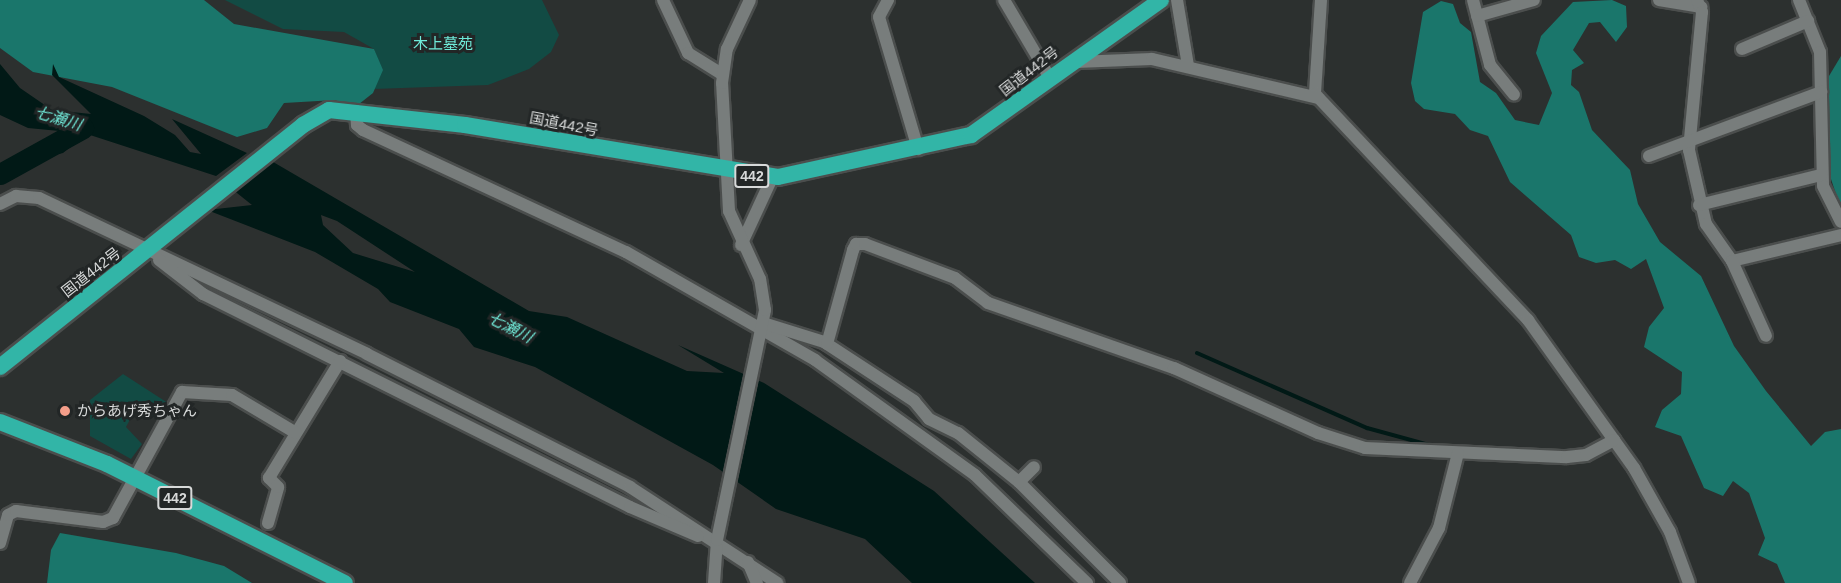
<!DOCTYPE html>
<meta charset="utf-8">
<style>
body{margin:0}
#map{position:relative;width:1841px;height:583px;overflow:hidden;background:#2c302f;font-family:Arial,"Noto Sans JP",sans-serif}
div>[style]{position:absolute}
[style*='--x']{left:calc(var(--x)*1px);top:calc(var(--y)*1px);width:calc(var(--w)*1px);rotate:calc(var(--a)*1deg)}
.green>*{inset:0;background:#124b44}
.forest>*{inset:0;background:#1a766b}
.water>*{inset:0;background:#011916}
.stream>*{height:4px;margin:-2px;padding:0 2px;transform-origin:2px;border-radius:2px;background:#011916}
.river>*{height:21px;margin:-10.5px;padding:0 10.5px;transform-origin:10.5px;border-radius:10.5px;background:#011916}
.roads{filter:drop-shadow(2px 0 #4b4e4d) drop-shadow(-2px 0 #4b4e4d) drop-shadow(0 2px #4b4e4d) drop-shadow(0 -2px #4b4e4d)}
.minor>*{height:12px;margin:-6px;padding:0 6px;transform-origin:6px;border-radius:6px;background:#787d7c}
.trunk>*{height:16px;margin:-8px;padding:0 8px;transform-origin:8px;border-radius:8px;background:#32b5a7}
.dots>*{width:16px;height:16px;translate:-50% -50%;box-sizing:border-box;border:3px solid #222626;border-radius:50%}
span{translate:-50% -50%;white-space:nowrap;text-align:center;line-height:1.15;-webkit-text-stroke:6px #222626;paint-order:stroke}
.shield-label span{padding:2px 4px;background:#222626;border:2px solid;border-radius:4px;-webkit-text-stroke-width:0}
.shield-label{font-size:14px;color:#d7d9d9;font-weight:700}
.park-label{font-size:15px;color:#6fead9}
.street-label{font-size:15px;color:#d7d9d9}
.poi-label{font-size:15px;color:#d7d9d9}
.left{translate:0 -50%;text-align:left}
.water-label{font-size:16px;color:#72ecdb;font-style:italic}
</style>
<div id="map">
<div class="green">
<i style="clip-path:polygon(225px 0,542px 0,559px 35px,551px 52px,529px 69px,488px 85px,373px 89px,380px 65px,374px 49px,344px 32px,283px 29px)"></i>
<i style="clip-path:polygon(123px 374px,171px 405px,159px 419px,135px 410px,126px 427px,142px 444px,131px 459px,90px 436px,90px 400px)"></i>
</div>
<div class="forest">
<i style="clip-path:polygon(0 0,204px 0,234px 24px,374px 49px,383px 70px,373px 93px,354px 108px,335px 100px,284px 103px,267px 128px,237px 137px,112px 87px,33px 72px,0 48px)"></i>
<i style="clip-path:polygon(1612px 0,1626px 6px,1627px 27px,1616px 42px,1600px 22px,1589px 23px,1573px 50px,1584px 63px,1572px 70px,1571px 85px,1579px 92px,1592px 130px,1630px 170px,1638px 204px,1660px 242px,1701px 276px,1734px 346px,1766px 391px,1811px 446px,1825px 432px,1841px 429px,1841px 583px,1785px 583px,1777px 564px,1758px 555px,1765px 538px,1749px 493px,1733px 481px,1723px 496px,1704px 488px,1681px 436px,1655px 427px,1662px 410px,1681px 394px,1682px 372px,1644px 347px,1649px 327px,1664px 308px,1646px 259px,1631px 269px,1615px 260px,1596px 263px,1579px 257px,1571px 235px,1510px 182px,1488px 136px,1470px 130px,1455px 114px,1424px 109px,1415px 101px,1411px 83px,1423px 12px,1441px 1px,1453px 4px,1460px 23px,1471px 32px,1480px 82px,1496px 93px,1515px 120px,1539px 125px,1552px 93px,1536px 53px,1541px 36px,1573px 2px)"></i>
<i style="clip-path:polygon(1841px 56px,1841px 209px,1828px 170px,1826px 81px)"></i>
<i style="clip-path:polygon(60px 533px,176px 553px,224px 566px,252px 583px,47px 583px,51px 550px)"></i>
</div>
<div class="water">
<i style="clip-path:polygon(0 64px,20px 88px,52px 110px,91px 114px,52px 75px,53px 64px,59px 77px,144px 116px,175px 135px,190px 152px,201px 154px,172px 119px,247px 153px,216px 176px,87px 134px,63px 153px,28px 161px,0 177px,3px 166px,59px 147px,70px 132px,28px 128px,0 115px)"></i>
<i style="clip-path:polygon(evenodd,268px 159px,529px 311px,567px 317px,687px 371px,724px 373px,678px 345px,764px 383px,934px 491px,1035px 583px,912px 583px,865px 539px,776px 509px,713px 465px,535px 367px,474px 347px,459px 329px,390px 302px,378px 289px,315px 252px,207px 210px,252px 205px,232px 189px,268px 159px,321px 215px,337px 221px,415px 272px,353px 253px,323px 225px,321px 215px)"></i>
</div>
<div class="stream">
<i style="--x:1197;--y:353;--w:186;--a:23.8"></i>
<i style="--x:1367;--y:428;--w:68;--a:15.3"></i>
</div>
<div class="river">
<i style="--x:0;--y:174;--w:95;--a:-29"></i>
</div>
<div class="roads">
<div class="minor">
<i style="--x:663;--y:0;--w:59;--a:64.7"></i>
<i style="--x:688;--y:53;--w:40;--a:32"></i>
<i style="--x:888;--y:0;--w:19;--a:118"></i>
<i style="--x:879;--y:17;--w:138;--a:73.5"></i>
<i style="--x:1004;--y:0;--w:91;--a:59.5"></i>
<i style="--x:1177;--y:0;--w:67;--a:80.5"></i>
<i style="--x:1321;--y:0;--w:94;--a:93.7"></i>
<i style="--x:1315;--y:94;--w:311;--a:46.7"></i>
<i style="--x:1528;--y:320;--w:182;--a:54.4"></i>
<i style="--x:1634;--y:468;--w:73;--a:60.6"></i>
<i style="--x:1670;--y:532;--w:54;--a:69.6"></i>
<i style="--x:1473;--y:0;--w:67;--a:75.3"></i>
<i style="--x:1490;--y:65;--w:38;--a:51"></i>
<i style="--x:1659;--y:0;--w:43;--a:9.5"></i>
<i style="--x:1697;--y:0;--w:13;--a:67"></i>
<i style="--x:1702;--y:12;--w:139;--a:95.4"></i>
<i style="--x:1689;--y:150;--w:76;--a:77.1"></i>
<i style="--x:1706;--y:224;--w:45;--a:54.9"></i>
<i style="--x:1732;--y:261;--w:112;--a:-13.4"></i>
<i style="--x:1799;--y:0;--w:56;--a:68"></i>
<i style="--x:1820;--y:52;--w:134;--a:88.7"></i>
<i style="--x:1823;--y:186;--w:40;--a:63.4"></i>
<i style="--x:1477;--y:16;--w:59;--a:-15.7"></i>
<i style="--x:1742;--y:49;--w:72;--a:-23"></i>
<i style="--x:1076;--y:62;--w:76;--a:-2.3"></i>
<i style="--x:1152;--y:59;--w:171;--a:13.2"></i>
<i style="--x:356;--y:111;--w:14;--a:86"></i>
<i style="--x:357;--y:125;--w:8;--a:40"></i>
<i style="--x:363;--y:130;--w:290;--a:24.9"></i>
<i style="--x:626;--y:252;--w:218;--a:29.7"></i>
<i style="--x:815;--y:360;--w:197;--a:35.7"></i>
<i style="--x:975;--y:475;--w:156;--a:44"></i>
<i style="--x:1649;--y:156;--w:184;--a:-20.4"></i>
<i style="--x:0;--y:204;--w:18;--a:-27"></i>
<i style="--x:16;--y:196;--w:23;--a:5"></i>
<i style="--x:39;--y:198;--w:363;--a:25.4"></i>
<i style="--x:367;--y:354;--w:295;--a:26.8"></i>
<i style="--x:630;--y:487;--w:176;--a:33.1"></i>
<i style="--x:1699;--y:205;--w:126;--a:-13.8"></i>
<i style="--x:741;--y:245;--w:74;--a:-65.2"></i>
<i style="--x:159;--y:260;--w:56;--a:37.7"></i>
<i style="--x:203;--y:294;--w:477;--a:26.5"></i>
<i style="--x:630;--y:507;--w:74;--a:23.1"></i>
<i style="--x:1732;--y:261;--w:82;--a:65.6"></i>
<i style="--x:763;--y:323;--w:64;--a:17.3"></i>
<i style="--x:824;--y:342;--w:108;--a:33.2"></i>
<i style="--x:914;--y:401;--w:23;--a:50"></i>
<i style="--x:929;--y:419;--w:32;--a:26"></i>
<i style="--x:958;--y:433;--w:78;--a:38.8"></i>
<i style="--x:1019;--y:482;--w:143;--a:45"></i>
<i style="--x:827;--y:344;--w:98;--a:-74.5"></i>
<i style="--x:853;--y:250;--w:7;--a:-63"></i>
<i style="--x:856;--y:244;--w:9;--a:0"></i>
<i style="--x:865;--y:244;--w:96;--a:20.7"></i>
<i style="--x:955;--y:278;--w:41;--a:37.1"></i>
<i style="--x:988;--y:303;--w:197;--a:19.3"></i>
<i style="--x:1174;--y:368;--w:158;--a:24.3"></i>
<i style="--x:1318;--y:433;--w:49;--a:17.7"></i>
<i style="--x:1365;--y:448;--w:202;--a:2.6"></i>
<i style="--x:1567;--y:457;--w:19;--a:-6"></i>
<i style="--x:1586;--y:455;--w:32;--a:-28"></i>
<i style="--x:1019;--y:482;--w:21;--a:-45"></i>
<i style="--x:268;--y:523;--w:37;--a:-74"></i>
<i style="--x:278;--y:487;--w:13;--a:-135"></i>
<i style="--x:269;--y:478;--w:137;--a:-58.7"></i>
<i style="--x:0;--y:543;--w:29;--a:-74"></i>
<i style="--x:8;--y:515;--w:9;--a:-27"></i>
<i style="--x:16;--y:511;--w:88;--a:7.2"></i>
<i style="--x:103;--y:522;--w:11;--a:-22"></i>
<i style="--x:113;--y:518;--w:144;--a:-61.3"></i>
<i style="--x:182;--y:392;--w:50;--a:3.4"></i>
<i style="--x:232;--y:395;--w:74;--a:30.7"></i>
<i style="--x:748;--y:562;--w:23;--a:67"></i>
<i style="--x:714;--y:583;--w:43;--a:-86"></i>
<i style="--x:717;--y:540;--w:235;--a:-78.2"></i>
<i style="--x:765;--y:310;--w:31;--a:-99"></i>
<i style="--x:760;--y:279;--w:75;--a:-114.5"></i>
<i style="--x:729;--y:211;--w:128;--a:-93.1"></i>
<i style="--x:722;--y:83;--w:34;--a:-82"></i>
<i style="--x:727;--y:49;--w:54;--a:-64.9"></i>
<i style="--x:1410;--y:583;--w:62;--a:-62.2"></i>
<i style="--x:1439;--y:528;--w:77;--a:-75.8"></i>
</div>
<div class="trunk">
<i style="--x:0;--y:367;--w:388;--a:-38.6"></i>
<i style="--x:303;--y:125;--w:30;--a:-30"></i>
<i style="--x:329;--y:110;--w:137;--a:6.3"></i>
<i style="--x:465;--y:125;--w:317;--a:9.4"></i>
<i style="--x:778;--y:177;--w:198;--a:-12.3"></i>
<i style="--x:971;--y:135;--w:233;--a:-35.4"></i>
<i style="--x:0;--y:422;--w:115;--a:21.4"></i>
<i style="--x:107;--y:464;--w:266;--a:26.6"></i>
</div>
</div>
<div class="dots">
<i style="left:65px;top:411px;background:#f49e8a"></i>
</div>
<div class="shield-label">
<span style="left:752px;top:176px">442</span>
<span style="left:175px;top:498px">442</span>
</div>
<div class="park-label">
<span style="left:443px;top:44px">木上墓苑</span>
</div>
<div class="street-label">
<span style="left:1029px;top:71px;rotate:-38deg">国道442号</span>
<span style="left:564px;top:124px;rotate:11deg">国道442号</span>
<span style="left:91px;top:272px;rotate:-38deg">国道442号</span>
</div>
<div class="poi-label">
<span class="left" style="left:77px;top:411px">からあげ秀ちゃん</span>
</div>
<div class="water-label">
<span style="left:58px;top:119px;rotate:17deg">七瀬川</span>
<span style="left:510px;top:328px;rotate:27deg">七瀬川</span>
</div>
</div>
